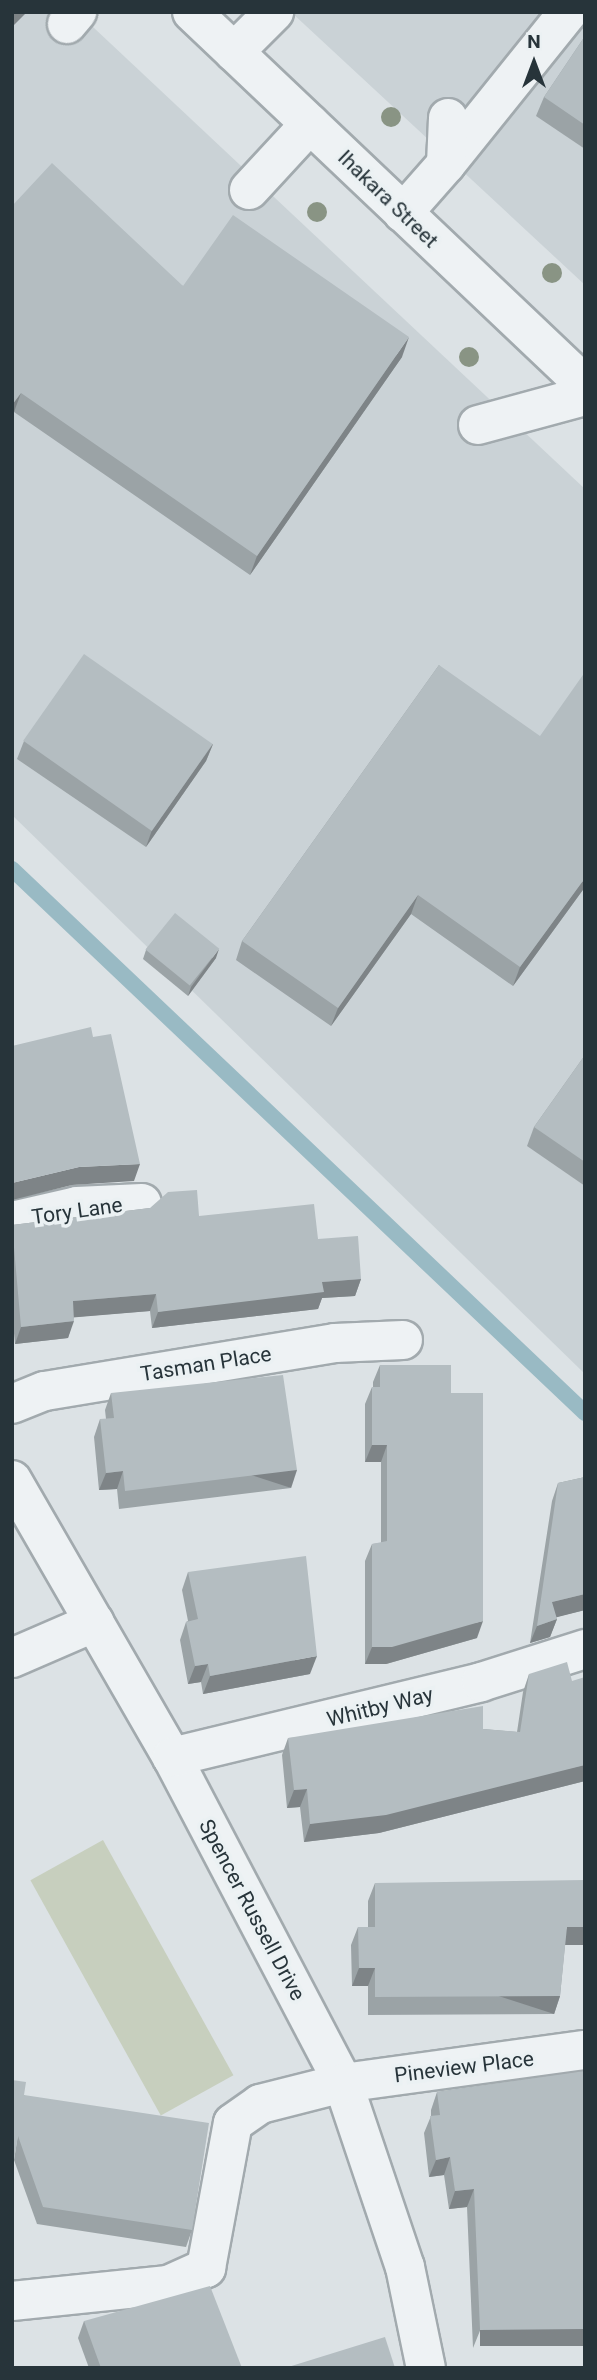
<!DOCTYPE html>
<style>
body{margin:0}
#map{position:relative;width:597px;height:2380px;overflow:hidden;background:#dce2e5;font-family:Roboto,sans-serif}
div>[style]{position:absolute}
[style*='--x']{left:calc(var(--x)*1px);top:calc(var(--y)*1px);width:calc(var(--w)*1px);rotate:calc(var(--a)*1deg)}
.built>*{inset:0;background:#cad2d6}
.green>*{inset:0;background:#c7cfbe;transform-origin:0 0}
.stream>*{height:16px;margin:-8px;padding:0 8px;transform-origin:8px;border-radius:8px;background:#99bac4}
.roads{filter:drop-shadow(2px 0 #a2aaae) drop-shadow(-2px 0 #a2aaae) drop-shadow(0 2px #a2aaae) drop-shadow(0 -2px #a2aaae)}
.minor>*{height:38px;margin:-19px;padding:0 19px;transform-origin:19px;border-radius:19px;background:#eef2f4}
.trees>*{width:20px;height:20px;margin:-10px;border-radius:50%;background:#899484}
.wall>*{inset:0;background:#9ba3a6}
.shaded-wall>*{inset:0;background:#7e8487;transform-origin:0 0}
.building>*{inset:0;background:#b4bdc1;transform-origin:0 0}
span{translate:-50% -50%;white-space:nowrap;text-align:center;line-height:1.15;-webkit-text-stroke:7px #ebf1f3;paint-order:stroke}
.street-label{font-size:21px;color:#27343a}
.frame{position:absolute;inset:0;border:14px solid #27343a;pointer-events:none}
.north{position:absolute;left:499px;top:28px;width:70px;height:70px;-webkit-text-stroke:5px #ebf1f3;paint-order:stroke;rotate:0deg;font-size:19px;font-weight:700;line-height:28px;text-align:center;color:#27343a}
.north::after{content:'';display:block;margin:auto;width:24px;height:32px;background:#27343a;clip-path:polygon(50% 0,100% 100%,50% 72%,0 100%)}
</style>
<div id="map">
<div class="built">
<i style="clip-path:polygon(12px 12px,77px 12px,585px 489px,585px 1374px,12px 815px)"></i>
<i style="clip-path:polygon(291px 12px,585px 12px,585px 285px)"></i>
</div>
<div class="green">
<i style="left:103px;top:1840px;width:269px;height:83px;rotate:61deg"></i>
</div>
<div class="stream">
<i style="--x:12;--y:869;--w:790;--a:43.51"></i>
</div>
<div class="roads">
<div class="minor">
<i style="--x:192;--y:12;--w:542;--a:43.5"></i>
<i style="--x:67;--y:24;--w:16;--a:-50"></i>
<i style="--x:234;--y:52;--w:57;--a:-45"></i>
<i style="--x:446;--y:164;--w:195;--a:-51.2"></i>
<i style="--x:249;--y:190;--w:90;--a:-47.3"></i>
<i style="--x:403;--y:213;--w:65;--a:-48.7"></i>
<i style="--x:446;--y:164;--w:46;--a:-87.5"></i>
<i style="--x:478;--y:425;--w:111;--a:-15.2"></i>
<i style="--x:12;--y:1221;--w:67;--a:-13"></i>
<i style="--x:77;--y:1206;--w:65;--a:-2.6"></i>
<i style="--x:12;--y:1404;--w:35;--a:-22"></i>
<i style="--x:45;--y:1391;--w:294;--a:-9.4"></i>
<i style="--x:335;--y:1343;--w:68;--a:-2.5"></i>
<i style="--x:12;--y:1480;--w:320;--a:60"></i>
<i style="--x:172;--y:1757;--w:368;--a:62.3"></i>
<i style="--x:343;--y:2083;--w:194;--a:71.4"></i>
<i style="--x:405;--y:2267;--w:103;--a:78.3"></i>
<i style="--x:12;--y:1658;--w:90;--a:-23.4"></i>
<i style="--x:172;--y:1757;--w:318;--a:-13.6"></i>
<i style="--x:481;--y:1682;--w:109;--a:-17.6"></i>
<i style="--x:12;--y:2301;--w:157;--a:-5.9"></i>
<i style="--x:168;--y:2285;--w:42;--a:-24.1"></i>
<i style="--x:206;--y:2268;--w:147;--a:-79.5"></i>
<i style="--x:233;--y:2123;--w:33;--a:-35"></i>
<i style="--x:260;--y:2104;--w:86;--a:-14.2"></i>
<i style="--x:343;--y:2083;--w:244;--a:-7.8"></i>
</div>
</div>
<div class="trees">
<i style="left:391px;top:117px"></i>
<i style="left:317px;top:212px"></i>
<i style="left:552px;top:273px"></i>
<i style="left:469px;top:357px"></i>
</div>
<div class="wall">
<i style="clip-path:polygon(585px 36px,585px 149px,536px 116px,544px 97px)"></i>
<i style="clip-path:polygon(12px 206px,183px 286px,402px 357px,250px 575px,14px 412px)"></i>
<i style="clip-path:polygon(439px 665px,585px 887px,513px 986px,411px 914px,331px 1026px,236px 960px,242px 941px)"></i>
<i style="clip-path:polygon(24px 741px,213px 744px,206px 761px,146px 847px,17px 759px)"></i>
<i style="clip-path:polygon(146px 950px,216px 958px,188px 996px,143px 959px)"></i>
<i style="clip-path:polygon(585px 1055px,585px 1186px,527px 1146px,534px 1127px)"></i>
<i style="clip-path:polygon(150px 1208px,199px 1216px,318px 1239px,361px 1279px,355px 1296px,322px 1298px,318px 1309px,152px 1328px,150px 1311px,74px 1317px,68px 1338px,15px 1344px,12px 1312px,12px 1225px)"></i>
<i style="clip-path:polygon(380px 1365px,451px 1393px,477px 1638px,386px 1664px,365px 1664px,365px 1561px,372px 1544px,381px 1543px,381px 1462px,365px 1462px,365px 1404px,372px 1387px,373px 1387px,373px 1382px)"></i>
<i style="clip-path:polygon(111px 1393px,291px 1488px,119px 1509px,117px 1489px,99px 1490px,94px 1437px,100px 1419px,106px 1419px,105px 1410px)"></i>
<i style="clip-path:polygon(585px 1477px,585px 1610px,556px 1617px,557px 1619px,550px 1637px,530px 1643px,552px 1501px,558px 1483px)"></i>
<i style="clip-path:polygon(188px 1572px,310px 1674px,203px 1694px,201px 1682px,188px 1684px,180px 1640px,186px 1622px,188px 1621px,182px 1590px)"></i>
<i style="clip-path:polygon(529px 1674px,572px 1681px,585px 1781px,379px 1833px,304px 1842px,300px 1807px,287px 1808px,282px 1755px,288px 1738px,483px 1729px,517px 1732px,523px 1692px)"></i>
<i style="clip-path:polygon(375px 1883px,585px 1945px,565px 1945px,560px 1996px,554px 2014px,368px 2015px,368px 1986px,352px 1986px,351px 1945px,358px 1927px,368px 1927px,368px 1901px)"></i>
<i style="clip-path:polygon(585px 2071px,473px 2348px,467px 2207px,449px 2209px,444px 2175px,429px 2177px,424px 2133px,431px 2116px,431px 2110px,437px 2092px)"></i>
<i style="clip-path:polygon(24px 2095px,192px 2230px,186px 2247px,37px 2224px,14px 2160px)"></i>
<i style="clip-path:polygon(84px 2321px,242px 2368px,89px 2368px,78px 2338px)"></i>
</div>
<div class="shaded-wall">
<i style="clip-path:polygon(15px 12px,27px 12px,12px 27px,12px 15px)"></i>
<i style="clip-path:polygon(409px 337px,402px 357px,250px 575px,257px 556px)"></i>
<i style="clip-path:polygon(21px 393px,14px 412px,12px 415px,12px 405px)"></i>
<i style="clip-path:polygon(213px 744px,206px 761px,146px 847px,152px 830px)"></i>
<i style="clip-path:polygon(585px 878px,585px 887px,513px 986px,520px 967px)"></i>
<i style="clip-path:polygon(418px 895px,411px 914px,331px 1026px,338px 1008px)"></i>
<i style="clip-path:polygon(219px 949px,216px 958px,188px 996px,191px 987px)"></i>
<i style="clip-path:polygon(140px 1164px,134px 1181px,72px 1185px,12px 1200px,12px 1183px,79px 1167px)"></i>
<i style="clip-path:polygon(361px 1279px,355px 1296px,322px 1298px,318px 1309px,152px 1328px,158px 1312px,322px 1282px)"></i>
<i style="clip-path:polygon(156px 1294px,150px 1311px,67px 1318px,73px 1301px)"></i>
<i style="clip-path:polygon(74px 1321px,68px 1338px,15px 1344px,21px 1327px)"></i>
<i style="clip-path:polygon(372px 1445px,387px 1445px,381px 1462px,365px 1462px)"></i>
<i style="left:297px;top:1470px;width:19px;height:173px;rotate:108deg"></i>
<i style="clip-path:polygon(123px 1471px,117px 1489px,99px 1490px,106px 1473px)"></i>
<i style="clip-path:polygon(585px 1594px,585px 1610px,546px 1620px,552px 1602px)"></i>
<i style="clip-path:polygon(557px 1619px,550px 1637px,530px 1643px,537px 1626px)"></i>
<i style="clip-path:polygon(483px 1621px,477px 1638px,386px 1664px,365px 1664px,372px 1647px)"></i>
<i style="clip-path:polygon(317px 1656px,310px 1674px,203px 1694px,210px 1676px)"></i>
<i style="clip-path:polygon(208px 1664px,201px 1682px,188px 1684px,195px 1666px)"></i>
<i style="clip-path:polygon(585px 1765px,585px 1781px,379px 1833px,304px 1842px,310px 1824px)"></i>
<i style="clip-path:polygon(307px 1789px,300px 1807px,287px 1808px,294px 1790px)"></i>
<i style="clip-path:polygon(567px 1927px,585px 1927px,585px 1945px,560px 1945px)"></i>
<i style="clip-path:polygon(359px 1968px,375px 1968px,368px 1986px,352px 1986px)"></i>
<i style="left:560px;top:1996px;width:19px;height:185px;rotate:108deg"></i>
<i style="clip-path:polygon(450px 2157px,444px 2175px,429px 2177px,436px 2160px)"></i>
<i style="clip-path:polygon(474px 2189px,467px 2207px,449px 2209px,455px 2191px)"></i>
<i style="left:585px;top:2329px;width:17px;height:105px;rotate:90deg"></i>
</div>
<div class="building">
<i style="clip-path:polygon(585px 36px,585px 125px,544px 97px)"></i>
<i style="clip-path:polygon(52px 163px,183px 286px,233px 215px,409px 337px,257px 556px,21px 393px,12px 405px,12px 206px)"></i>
<i style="left:84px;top:654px;width:157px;height:106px;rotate:35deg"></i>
<i style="clip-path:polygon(439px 665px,540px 736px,585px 672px,585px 878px,520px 967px,418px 895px,338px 1008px,242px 941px)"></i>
<i style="left:175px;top:913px;width:57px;height:47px;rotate:39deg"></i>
<i style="clip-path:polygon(91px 1027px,93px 1037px,111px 1034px,140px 1164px,79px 1167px,12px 1183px,12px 1046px)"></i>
<i style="clip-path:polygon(585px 1055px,585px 1162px,534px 1127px)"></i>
<i style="clip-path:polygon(197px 1190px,199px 1216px,314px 1204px,318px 1239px,358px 1236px,361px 1279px,322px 1282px,324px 1292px,158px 1312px,156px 1294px,73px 1301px,74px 1321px,21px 1327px,12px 1225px,150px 1208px,168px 1192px)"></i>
<i style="clip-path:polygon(380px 1365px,451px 1365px,451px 1393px,483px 1393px,483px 1621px,392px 1647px,372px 1647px,372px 1544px,387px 1541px,387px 1445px,372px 1445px,372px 1387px,380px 1387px)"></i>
<i style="clip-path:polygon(283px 1375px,297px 1470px,125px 1491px,123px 1471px,106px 1473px,100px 1419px,114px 1418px,111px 1393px)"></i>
<i style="clip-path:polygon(585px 1477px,585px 1594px,552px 1602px,557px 1619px,537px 1626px,558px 1483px)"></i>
<i style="clip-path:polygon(306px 1556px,317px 1656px,210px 1676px,208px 1664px,195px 1666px,186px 1622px,198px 1619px,188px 1572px)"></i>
<i style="clip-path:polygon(567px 1662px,572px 1681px,585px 1677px,585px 1765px,386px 1815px,310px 1824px,307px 1789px,294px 1790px,288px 1738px,483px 1706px,483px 1729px,520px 1732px,529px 1674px)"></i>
<i style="clip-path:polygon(585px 1880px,585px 1927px,567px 1927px,560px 1996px,375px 1997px,375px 1968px,359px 1968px,358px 1927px,375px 1927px,375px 1883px)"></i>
<i style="clip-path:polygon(585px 2071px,585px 2329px,480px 2330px,474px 2189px,455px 2191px,450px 2157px,436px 2160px,430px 2116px,440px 2115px,437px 2092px)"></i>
<i style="clip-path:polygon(12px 2080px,26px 2082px,24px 2095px,209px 2123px,192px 2230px,43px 2207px,18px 2136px,12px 2172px)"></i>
<i style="clip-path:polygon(210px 2286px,242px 2368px,101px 2368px,84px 2321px)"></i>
<i style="clip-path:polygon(385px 2337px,395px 2368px,285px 2368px)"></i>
</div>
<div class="street-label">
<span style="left:388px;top:199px;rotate:44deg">Ihakara Street</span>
<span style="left:77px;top:1211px;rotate:-8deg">Tory Lane</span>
<span style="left:206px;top:1364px;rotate:-9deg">Tasman Place</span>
<span style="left:380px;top:1707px;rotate:-14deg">Whitby Way</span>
<span style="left:252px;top:1910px;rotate:62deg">Spencer Russell Drive</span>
<span style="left:464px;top:2067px;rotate:-7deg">Pineview Place</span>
</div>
<div class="frame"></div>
<div class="north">N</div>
</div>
